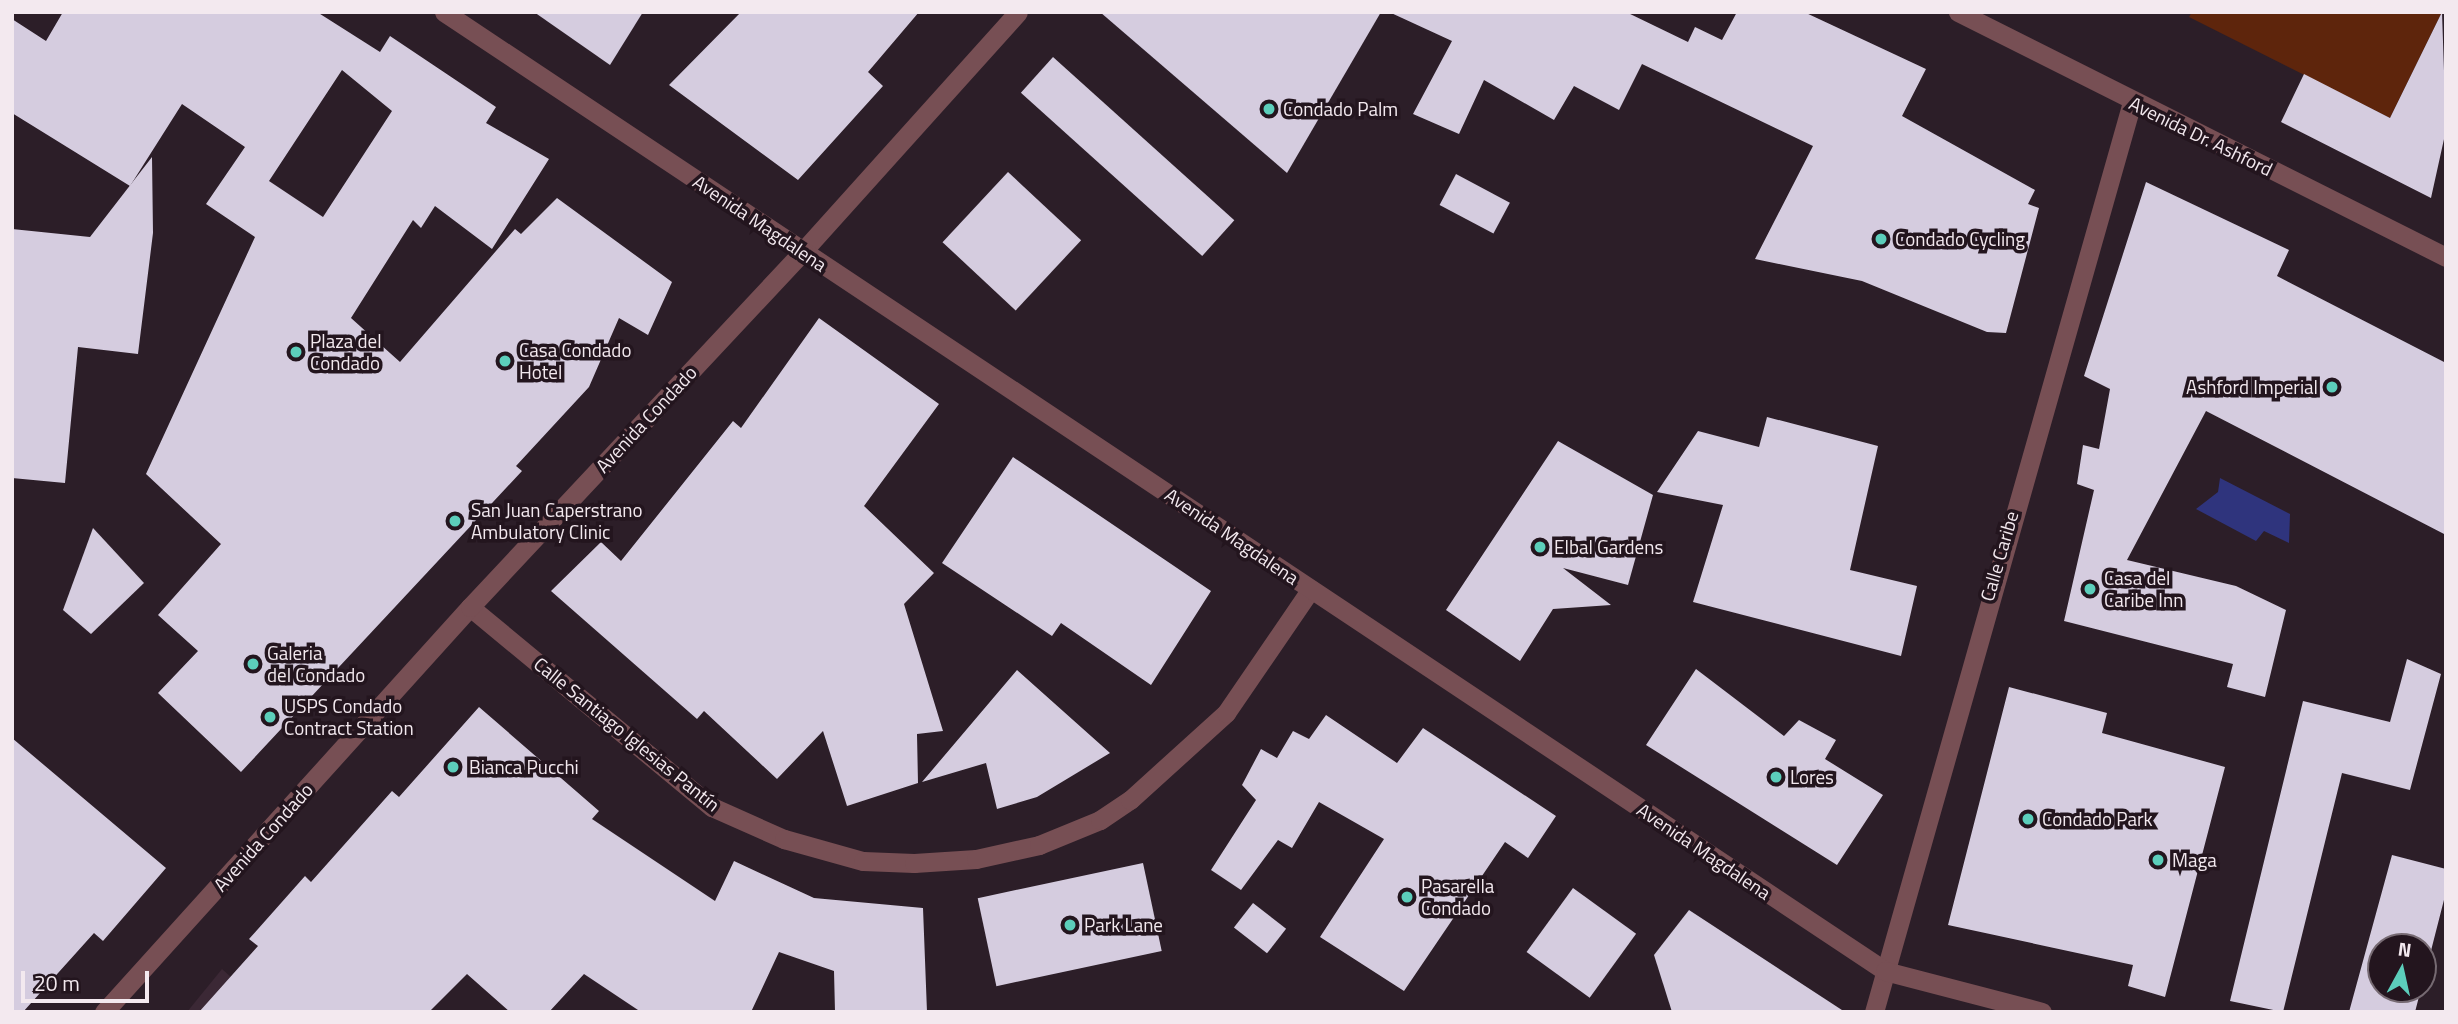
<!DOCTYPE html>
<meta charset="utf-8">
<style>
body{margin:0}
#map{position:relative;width:2458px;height:1024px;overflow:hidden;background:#2c1e28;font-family:"Titillium Web",sans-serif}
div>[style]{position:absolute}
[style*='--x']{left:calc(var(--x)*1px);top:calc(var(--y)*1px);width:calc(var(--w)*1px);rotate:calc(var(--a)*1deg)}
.built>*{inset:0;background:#3b2835}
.green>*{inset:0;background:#5e250c}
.water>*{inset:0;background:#2f347d}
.building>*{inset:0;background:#d5ccdf;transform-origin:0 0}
.minor>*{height:19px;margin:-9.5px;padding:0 9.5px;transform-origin:9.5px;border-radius:9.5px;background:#774f54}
.tertiary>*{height:19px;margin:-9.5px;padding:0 9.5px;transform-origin:9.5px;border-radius:9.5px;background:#774f54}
.dots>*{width:19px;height:19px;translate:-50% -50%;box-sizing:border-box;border:4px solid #23151e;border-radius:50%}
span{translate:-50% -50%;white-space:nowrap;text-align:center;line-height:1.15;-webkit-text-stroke:7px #23151e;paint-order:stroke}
.poi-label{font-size:19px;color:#f3e9ef}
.left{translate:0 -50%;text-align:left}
.right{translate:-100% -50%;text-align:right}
.street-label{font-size:19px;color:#f3e9ef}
.frame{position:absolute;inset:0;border:14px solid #f3e9ef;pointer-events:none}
.north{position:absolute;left:2367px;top:933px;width:70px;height:70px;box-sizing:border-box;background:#23151e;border:2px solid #766a72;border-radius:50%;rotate:8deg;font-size:19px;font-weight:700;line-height:28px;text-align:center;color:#f3e9ef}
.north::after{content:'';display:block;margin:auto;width:24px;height:32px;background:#5ccebb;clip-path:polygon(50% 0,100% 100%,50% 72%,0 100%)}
.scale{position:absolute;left:21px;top:971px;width:128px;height:32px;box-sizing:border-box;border:4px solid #f3e9ef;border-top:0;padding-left:9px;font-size:21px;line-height:24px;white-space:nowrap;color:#f3e9ef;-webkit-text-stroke:5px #23151e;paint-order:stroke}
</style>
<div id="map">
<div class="built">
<i style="clip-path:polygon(222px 969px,270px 1012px,187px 1012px)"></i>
</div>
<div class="green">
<i style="clip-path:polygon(2192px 12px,2442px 12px,2390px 118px,2189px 17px)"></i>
</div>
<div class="water">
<i style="clip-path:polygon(2220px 478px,2290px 514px,2289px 543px,2264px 531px,2256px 541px,2196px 509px,2218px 492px)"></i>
</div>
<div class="building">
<i style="clip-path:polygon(evenodd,63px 12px,317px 12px,380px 52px,390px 36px,496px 107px,486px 123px,549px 159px,492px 249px,435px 206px,421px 228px,413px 220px,351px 318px,400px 362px,515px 229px,521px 234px,557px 198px,672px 282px,648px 335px,619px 318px,589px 387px,516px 466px,522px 471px,241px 772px,158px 693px,198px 651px,158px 615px,221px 544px,146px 474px,255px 237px,206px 204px,245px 147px,182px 104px,130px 186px,12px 113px,12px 19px,46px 41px,63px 12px,342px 70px,392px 111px,323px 217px,269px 181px,342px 70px)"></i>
<i style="clip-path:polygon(534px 12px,643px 12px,610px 65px)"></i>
<i style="clip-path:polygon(741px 12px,919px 12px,868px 72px,883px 86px,798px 180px,669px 85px)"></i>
<i style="clip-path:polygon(1100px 12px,1381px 12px,1287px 173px)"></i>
<i style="clip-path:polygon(1389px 12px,1626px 12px,1688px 42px,1695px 27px,1722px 40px,1737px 12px,1804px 12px,1926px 69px,1902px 116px,2035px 190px,2028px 204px,2039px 208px,2006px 333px,1987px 332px,1862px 281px,1755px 259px,1813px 146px,1642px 64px,1619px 110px,1574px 86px,1554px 120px,1484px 80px,1459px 134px,1413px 114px,1452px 41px)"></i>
<i style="clip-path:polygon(2442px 12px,2446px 130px,2431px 198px,2281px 122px,2304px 74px,2390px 118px)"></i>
<i style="left:1053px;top:57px;width:244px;height:48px;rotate:42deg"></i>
<i style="clip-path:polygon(152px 157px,153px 233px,138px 354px,78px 347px,65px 483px,12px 478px,12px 229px,90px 237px)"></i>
<i style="left:1008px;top:172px;width:100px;height:96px;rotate:43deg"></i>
<i style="left:1456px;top:174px;width:61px;height:35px;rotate:28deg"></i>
<i style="clip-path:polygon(2146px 182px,2289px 250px,2277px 276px,2446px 363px,2446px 535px,2206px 411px,2127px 560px,2236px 586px,2286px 610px,2265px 697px,2227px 687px,2233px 664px,2064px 621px,2094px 490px,2077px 484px,2083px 445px,2099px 449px,2110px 389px,2084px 376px)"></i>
<i style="clip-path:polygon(819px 318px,939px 404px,864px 506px,934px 573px,904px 604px,943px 731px,917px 734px,918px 783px,847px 806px,823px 731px,777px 779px,704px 711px,697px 719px,551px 591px,601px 542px,621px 561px,733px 421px,741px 428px)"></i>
<i style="clip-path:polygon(1767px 417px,1878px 446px,1850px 570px,1917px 586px,1901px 656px,1693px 602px,1723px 505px,1657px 492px,1698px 431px,1759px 447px)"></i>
<i style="clip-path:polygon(1558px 441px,1653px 495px,1628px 585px,1563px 568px,1611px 605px,1553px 609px,1520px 661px,1446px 610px)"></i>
<i style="clip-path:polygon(1013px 457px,1211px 591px,1151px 685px,1061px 623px,1052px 636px,942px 563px)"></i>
<i style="clip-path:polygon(93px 528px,144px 583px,91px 634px,63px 610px)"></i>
<i style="clip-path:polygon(2407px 659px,2441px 674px,2410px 790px,2342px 773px,2283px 1012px,2230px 1001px,2303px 701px,2390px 722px)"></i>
<i style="clip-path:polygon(1696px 669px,1784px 736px,1799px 720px,1836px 740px,1825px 759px,1883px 795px,1837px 865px,1646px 745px)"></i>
<i style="clip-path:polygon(1017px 670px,1110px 753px,1037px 797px,997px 809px,986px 763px,922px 782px)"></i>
<i style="clip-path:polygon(2009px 687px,2107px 713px,2102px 733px,2225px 767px,2165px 997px,2128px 986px,2133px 965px,1948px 925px)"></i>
<i style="clip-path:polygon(479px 707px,599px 811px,592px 819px,715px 901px,734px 861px,814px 898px,923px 908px,927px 1012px,835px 1012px,834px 971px,779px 952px,751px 1012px,641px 1012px,584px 974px,549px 1012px,510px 1012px,467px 974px,429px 1012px,199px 1012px,258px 946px,249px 939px,305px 876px,311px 882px,392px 791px,399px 797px)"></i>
<i style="clip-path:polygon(1326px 715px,1397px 763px,1423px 728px,1556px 816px,1528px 858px,1505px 842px,1404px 991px,1320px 937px,1384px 839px,1319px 802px,1292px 848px,1278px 840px,1241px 890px,1211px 870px,1256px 800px,1242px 785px,1261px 749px,1277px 758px,1293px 731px,1309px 739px)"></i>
<i style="clip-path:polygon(12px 738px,166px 868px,103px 941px,94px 933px,23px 1012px,12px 1012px)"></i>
<i style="clip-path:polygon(2392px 855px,2446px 869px,2446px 892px,2423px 982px,2423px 947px,2381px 947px,2381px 989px,2421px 989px,2415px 1012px,2349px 1012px)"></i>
<i style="left:1143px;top:863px;width:90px;height:169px;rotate:78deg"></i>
<i style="left:1573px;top:888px;width:78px;height:79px;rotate:36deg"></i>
<i style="left:1253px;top:903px;width:42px;height:31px;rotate:38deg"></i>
<i style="clip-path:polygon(1689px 910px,1845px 1012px,1672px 1012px,1654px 955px)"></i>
</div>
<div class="minor">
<i style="--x:803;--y:251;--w:321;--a:-48"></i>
<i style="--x:470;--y:607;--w:314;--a:39.6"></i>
<i style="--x:712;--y:807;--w:79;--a:24"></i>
<i style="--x:784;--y:839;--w:82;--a:15.6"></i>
<i style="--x:863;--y:861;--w:51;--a:2.2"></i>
<i style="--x:914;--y:863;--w:62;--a:-3.7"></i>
<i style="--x:976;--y:859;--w:65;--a:-12.5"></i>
<i style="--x:1039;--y:845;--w:66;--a:-22.3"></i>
<i style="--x:1100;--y:820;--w:36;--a:-34"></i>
<i style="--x:1130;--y:800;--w:130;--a:-42.2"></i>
<i style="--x:1226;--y:713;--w:150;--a:-55.6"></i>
<i style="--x:1874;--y:1012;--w:946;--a:-74.17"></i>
</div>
<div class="tertiary">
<i style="--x:444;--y:12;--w:1731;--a:33.64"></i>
<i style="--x:1885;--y:971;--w:162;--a:14.6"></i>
<i style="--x:1958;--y:12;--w:546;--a:26.66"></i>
<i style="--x:104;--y:1012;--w:546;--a:-47.9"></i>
<i style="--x:470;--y:607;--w:487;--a:-46.9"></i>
</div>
<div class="dots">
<i style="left:1269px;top:109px;background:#5ccebb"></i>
<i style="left:1881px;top:239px;background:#5ccebb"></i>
<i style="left:296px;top:352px;background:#5ccebb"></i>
<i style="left:505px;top:361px;background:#5ccebb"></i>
<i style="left:2332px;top:387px;background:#5ccebb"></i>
<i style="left:455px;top:521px;background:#5ccebb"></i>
<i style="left:1540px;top:547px;background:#5ccebb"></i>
<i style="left:2090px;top:589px;background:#5ccebb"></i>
<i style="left:253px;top:664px;background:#5ccebb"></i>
<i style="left:270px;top:717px;background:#5ccebb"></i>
<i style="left:453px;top:767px;background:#5ccebb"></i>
<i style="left:1776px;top:777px;background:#5ccebb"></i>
<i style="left:2028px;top:819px;background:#5ccebb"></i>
<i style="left:2158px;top:860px;background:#5ccebb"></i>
<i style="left:1407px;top:897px;background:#5ccebb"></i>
<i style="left:1070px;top:925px;background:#5ccebb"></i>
</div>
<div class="poi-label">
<span class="left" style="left:1283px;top:109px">Condado Palm</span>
<span class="left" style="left:1895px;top:239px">Condado Cycling</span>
<span class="left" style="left:310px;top:352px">Plaza del<br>Condado</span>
<span class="left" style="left:519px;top:361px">Casa Condado<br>Hotel</span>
<span class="right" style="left:2318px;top:387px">Ashford Imperial</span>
<span class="left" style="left:471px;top:521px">San Juan Caperstrano<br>Ambulatory Clinic</span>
<span class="left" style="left:1554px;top:547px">Elbal Gardens</span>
<span class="left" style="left:2104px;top:589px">Casa del<br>Caribe Inn</span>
<span class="left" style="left:267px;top:664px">Galeria<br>del Condado</span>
<span class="left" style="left:284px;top:717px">USPS Condado<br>Contract Station</span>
<span class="left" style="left:469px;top:767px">Bianca Pucchi</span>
<span class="left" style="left:1790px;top:777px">Lores</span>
<span class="left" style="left:2042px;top:819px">Condado Park</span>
<span class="left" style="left:2172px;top:860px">Maga</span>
<span class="left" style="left:1421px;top:897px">Pasarella<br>Condado</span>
<span class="left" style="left:1084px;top:925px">Park Lane</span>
</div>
<div class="street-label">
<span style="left:2201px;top:136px;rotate:26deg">Avenida Dr. Ashford</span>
<span style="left:760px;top:223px;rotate:34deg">Avenida Magdalena</span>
<span style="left:646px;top:419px;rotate:-47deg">Avenida Condado</span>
<span style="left:1232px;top:536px;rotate:34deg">Avenida Magdalena</span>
<span style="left:1999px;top:556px;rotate:-74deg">Calle Caribe</span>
<span style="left:627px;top:734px;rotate:39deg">Calle Santiago Iglesias Pantín</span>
<span style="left:263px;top:837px;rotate:-48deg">Avenida Condado</span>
<span style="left:1704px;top:851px;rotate:34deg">Avenida Magdalena</span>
</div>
<div class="frame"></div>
<div class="north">N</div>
<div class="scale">20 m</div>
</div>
